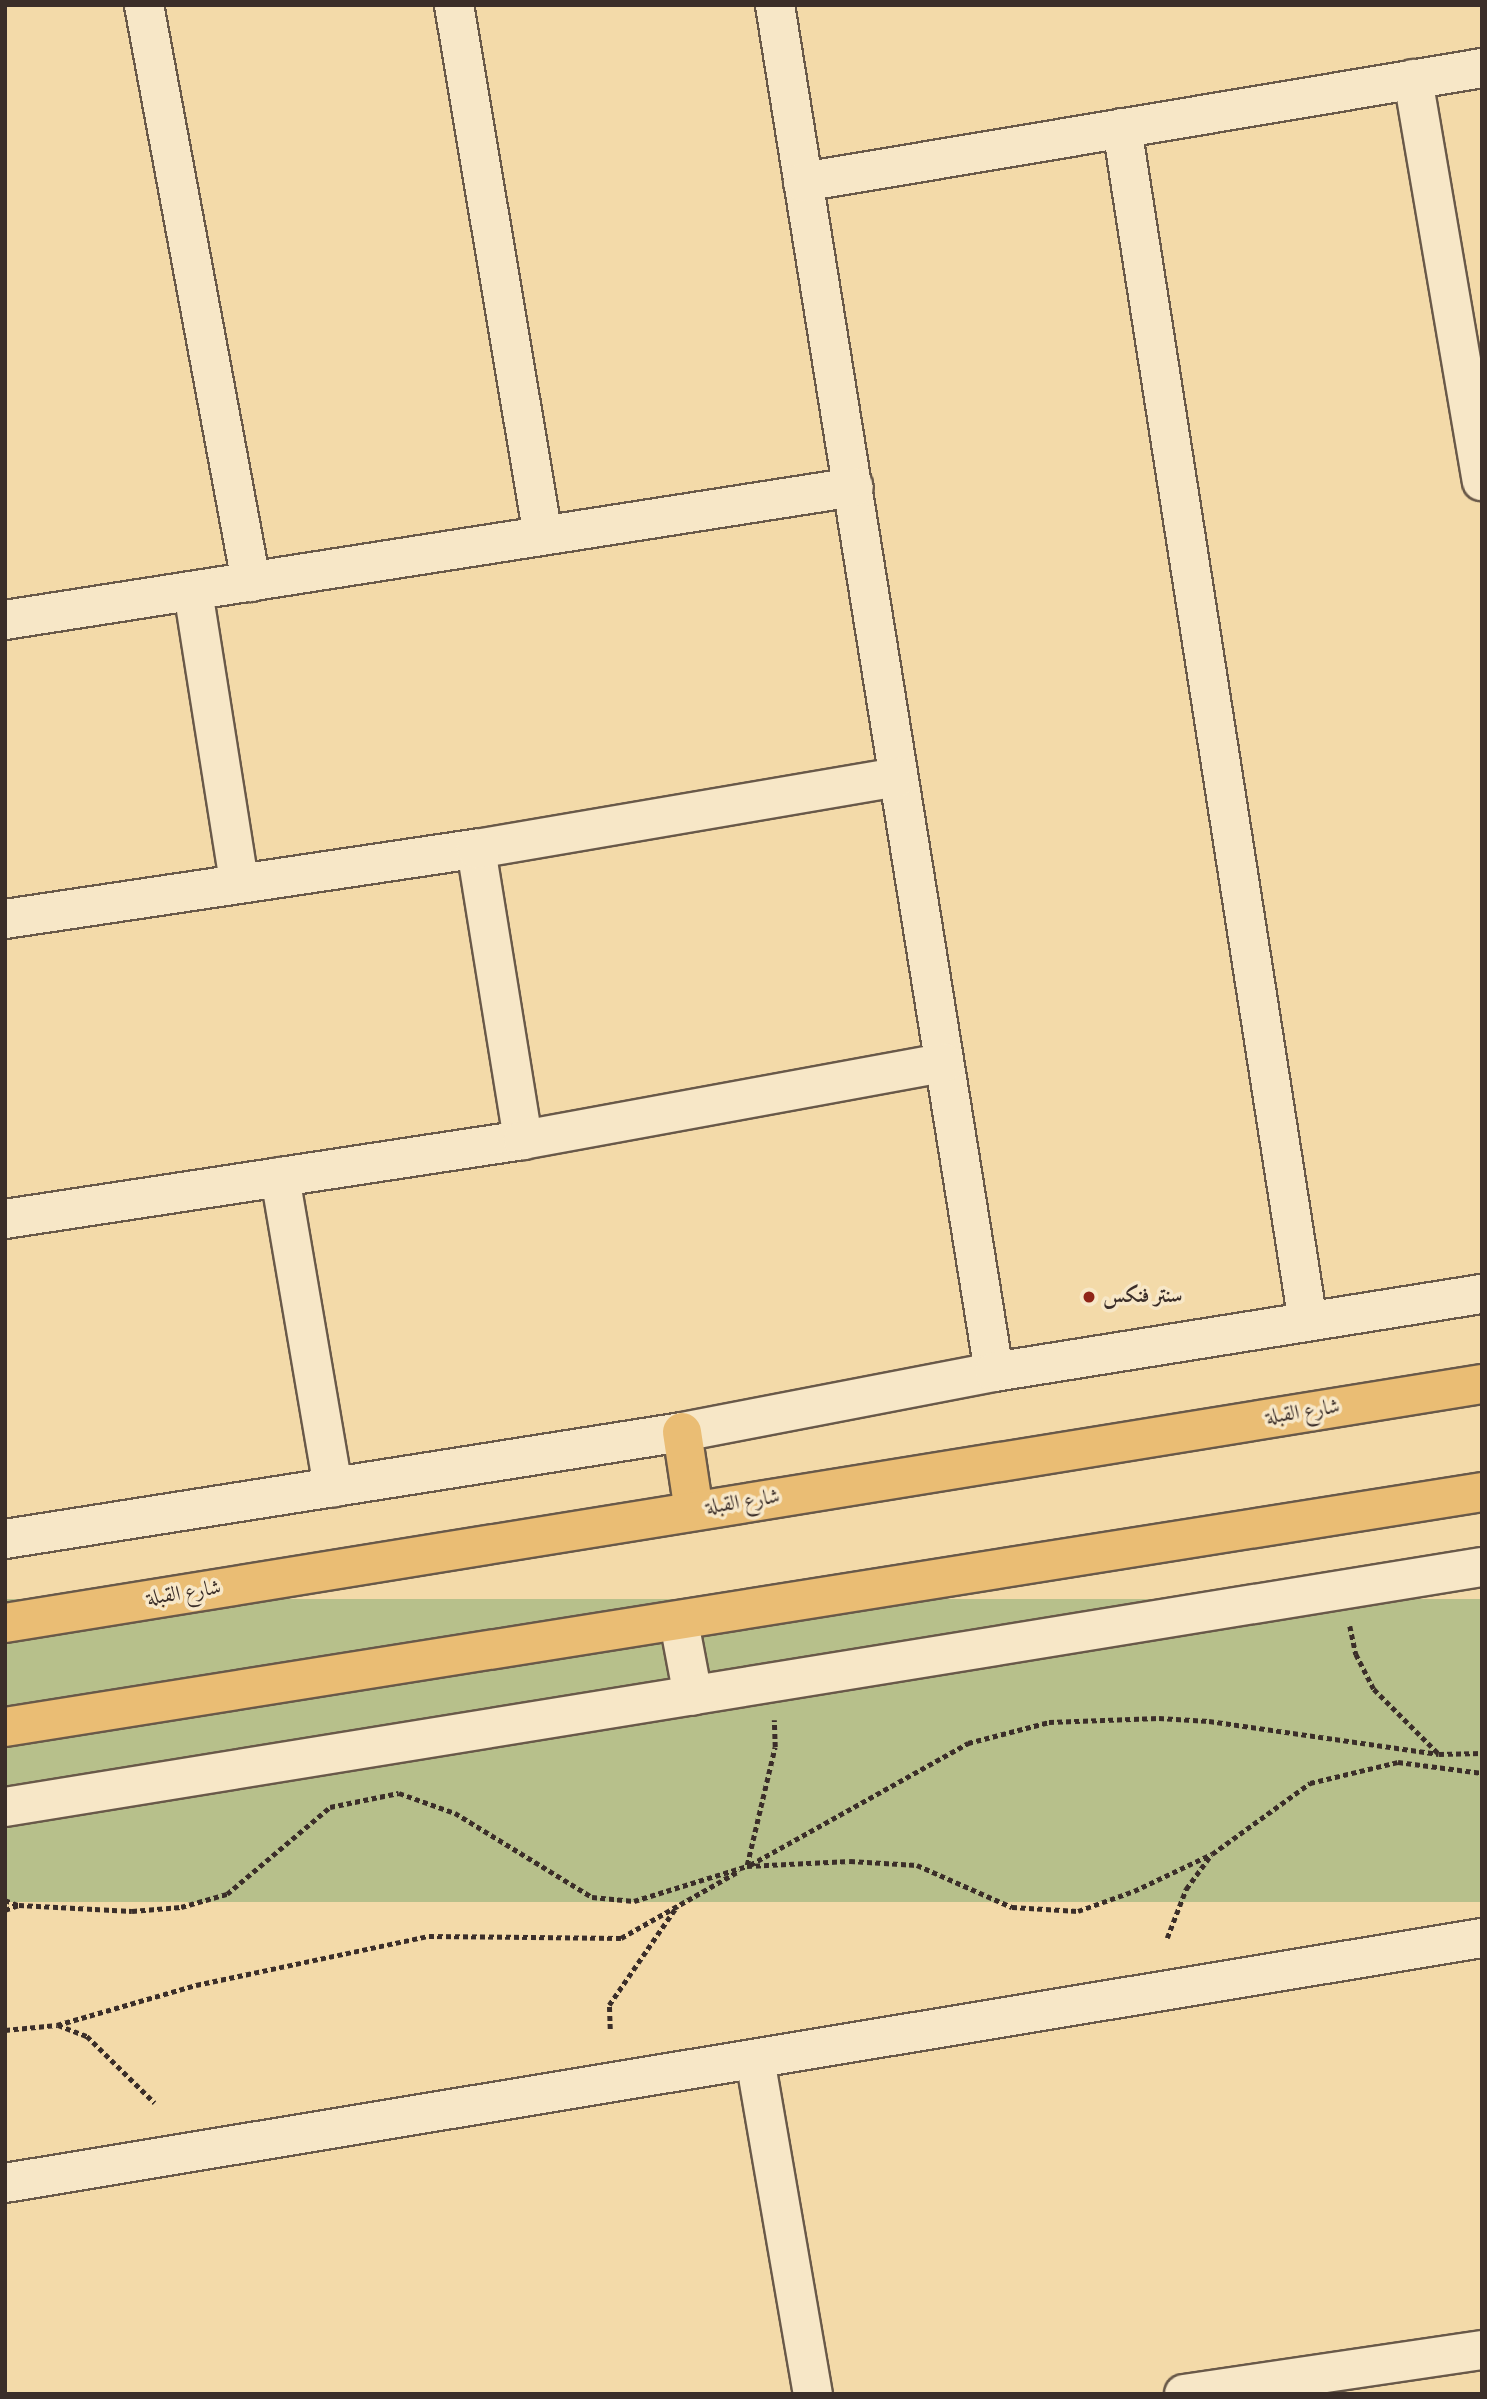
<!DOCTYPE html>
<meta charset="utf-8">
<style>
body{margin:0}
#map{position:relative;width:1487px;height:2399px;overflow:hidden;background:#f3daa9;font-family:"IM FELL English",Amiri,serif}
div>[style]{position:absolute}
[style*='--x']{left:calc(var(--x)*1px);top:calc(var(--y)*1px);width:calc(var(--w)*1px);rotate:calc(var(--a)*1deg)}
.green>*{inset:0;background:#b7c08b;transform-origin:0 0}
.path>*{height:4.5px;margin-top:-2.25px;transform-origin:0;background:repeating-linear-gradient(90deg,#3b2e29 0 5px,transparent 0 8.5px)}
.roads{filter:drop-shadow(2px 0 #695949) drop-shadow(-2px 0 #695949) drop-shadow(0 2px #695949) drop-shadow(0 -2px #695949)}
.street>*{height:38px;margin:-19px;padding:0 19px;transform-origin:19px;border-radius:19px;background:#f7e7c7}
.secondary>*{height:38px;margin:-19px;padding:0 19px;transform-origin:19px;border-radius:19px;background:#f7e7c7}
.primary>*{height:38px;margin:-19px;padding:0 19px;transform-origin:19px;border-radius:19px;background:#eabd74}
.dots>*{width:19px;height:19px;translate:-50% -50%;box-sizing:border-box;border:4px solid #f7e7c7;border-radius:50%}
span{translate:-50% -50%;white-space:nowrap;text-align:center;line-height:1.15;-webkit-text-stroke:7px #f7e7c7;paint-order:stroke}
.poi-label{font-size:21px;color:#3b2e29;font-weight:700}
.left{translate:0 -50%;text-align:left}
.street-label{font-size:21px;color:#3b2e29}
.frame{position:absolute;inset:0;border:7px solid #3b2e29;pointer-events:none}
</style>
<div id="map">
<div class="green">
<i style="left:1482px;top:1599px;width:303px;height:1495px;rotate:90deg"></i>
</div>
<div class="path">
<i style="--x:1350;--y:1626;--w:29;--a:78"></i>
<i style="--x:1356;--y:1654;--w:39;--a:63"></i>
<i style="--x:1374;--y:1689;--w:92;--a:45"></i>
<i style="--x:747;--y:1865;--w:121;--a:-76.7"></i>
<i style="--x:775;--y:1747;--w:27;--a:-92"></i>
<i style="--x:750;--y:1865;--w:250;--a:-29.2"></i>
<i style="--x:968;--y:1743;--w:84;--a:-14.5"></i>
<i style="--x:1049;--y:1722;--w:110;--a:-2.1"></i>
<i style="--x:1159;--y:1718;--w:50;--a:3.4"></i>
<i style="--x:1209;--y:1721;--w:232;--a:8.2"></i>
<i style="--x:1439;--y:1754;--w:43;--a:-1.3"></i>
<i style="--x:5;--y:1900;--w:14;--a:21"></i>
<i style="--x:5;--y:1910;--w:15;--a:-20"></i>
<i style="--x:19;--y:1905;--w:113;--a:3"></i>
<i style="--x:132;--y:1911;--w:49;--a:-4.7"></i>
<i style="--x:181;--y:1907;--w:48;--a:-15.8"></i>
<i style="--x:227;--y:1894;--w:135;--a:-40.2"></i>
<i style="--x:330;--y:1807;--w:70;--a:-11.5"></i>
<i style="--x:399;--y:1793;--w:59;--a:19.7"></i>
<i style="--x:455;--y:1813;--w:161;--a:31.5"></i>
<i style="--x:592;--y:1897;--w:42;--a:5.4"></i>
<i style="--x:634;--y:1901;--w:118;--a:-17.2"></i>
<i style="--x:747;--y:1866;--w:103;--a:-2.8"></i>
<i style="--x:850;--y:1861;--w:67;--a:3.4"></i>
<i style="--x:917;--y:1865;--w:104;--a:23.9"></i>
<i style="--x:1012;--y:1907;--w:66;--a:3.5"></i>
<i style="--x:1078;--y:1911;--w:59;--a:-19.7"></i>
<i style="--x:1134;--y:1891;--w:86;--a:-25.4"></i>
<i style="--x:1212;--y:1854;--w:121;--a:-35.9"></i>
<i style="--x:1310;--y:1783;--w:90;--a:-13.4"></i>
<i style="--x:1398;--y:1762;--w:85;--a:7.5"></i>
<i style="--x:1167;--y:1938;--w:53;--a:-68.8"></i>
<i style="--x:1186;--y:1889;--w:42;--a:-53.7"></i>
<i style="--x:58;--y:2025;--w:31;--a:21"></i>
<i style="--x:87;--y:2036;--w:95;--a:44.6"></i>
<i style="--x:610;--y:2029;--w:24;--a:-92"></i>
<i style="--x:609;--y:2005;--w:120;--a:-55.5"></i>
<i style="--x:5;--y:2030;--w:52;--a:-5.5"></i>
<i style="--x:57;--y:2025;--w:145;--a:-16.1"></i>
<i style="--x:196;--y:1985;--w:238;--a:-11.9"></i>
<i style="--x:429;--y:1936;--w:192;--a:0.6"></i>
<i style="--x:621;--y:1938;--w:136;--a:-29.6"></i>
</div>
<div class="roads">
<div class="street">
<i style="--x:144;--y:5;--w:587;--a:79.49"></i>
<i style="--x:454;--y:5;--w:538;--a:80.49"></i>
<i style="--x:775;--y:5;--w:1384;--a:80.9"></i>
<i style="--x:1413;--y:79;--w:408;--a:80.3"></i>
<i style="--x:1122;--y:128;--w:1208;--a:81.15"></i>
<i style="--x:803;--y:182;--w:689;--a:-9.53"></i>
<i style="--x:193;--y:591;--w:296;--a:81"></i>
<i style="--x:5;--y:620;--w:859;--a:-8.9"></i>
<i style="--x:476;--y:849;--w:295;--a:80.8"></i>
<i style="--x:5;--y:919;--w:476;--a:-8.5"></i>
<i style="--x:476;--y:849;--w:428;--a:-9.7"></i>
<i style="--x:280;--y:1177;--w:315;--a:80.3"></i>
<i style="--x:5;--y:1219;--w:524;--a:-8.67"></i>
<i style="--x:523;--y:1140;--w:428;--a:-10.4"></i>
<i style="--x:755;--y:2059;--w:340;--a:80.2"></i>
<i style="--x:5;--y:2183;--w:1497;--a:-9.42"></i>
<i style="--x:1184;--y:2394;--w:301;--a:-8.4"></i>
</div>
<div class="secondary">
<i style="--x:5;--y:1539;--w:685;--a:-8.98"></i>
<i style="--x:682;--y:1432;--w:318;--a:-10.9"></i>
<i style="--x:994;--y:1372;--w:494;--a:-9.1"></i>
<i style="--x:679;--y:1622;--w:75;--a:79.3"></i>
<i style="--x:5;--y:1807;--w:1496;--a:-9.23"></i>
</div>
<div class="primary">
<i style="--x:682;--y:1432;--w:80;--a:81.4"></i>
<i style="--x:5;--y:1623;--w:1496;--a:-9.19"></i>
<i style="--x:5;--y:1727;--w:1496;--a:-9.04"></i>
</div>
</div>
<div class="dots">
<i style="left:1089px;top:1297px;background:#8f2418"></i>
</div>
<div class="poi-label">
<span class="left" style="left:1103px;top:1297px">سنتر فنكس</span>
</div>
<div class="street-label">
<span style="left:1303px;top:1413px;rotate:-9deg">شارع القبلة</span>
<span style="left:743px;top:1503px;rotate:-9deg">شارع القبلة</span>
<span style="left:184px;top:1594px;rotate:-9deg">شارع القبلة</span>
</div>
<div class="frame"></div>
</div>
